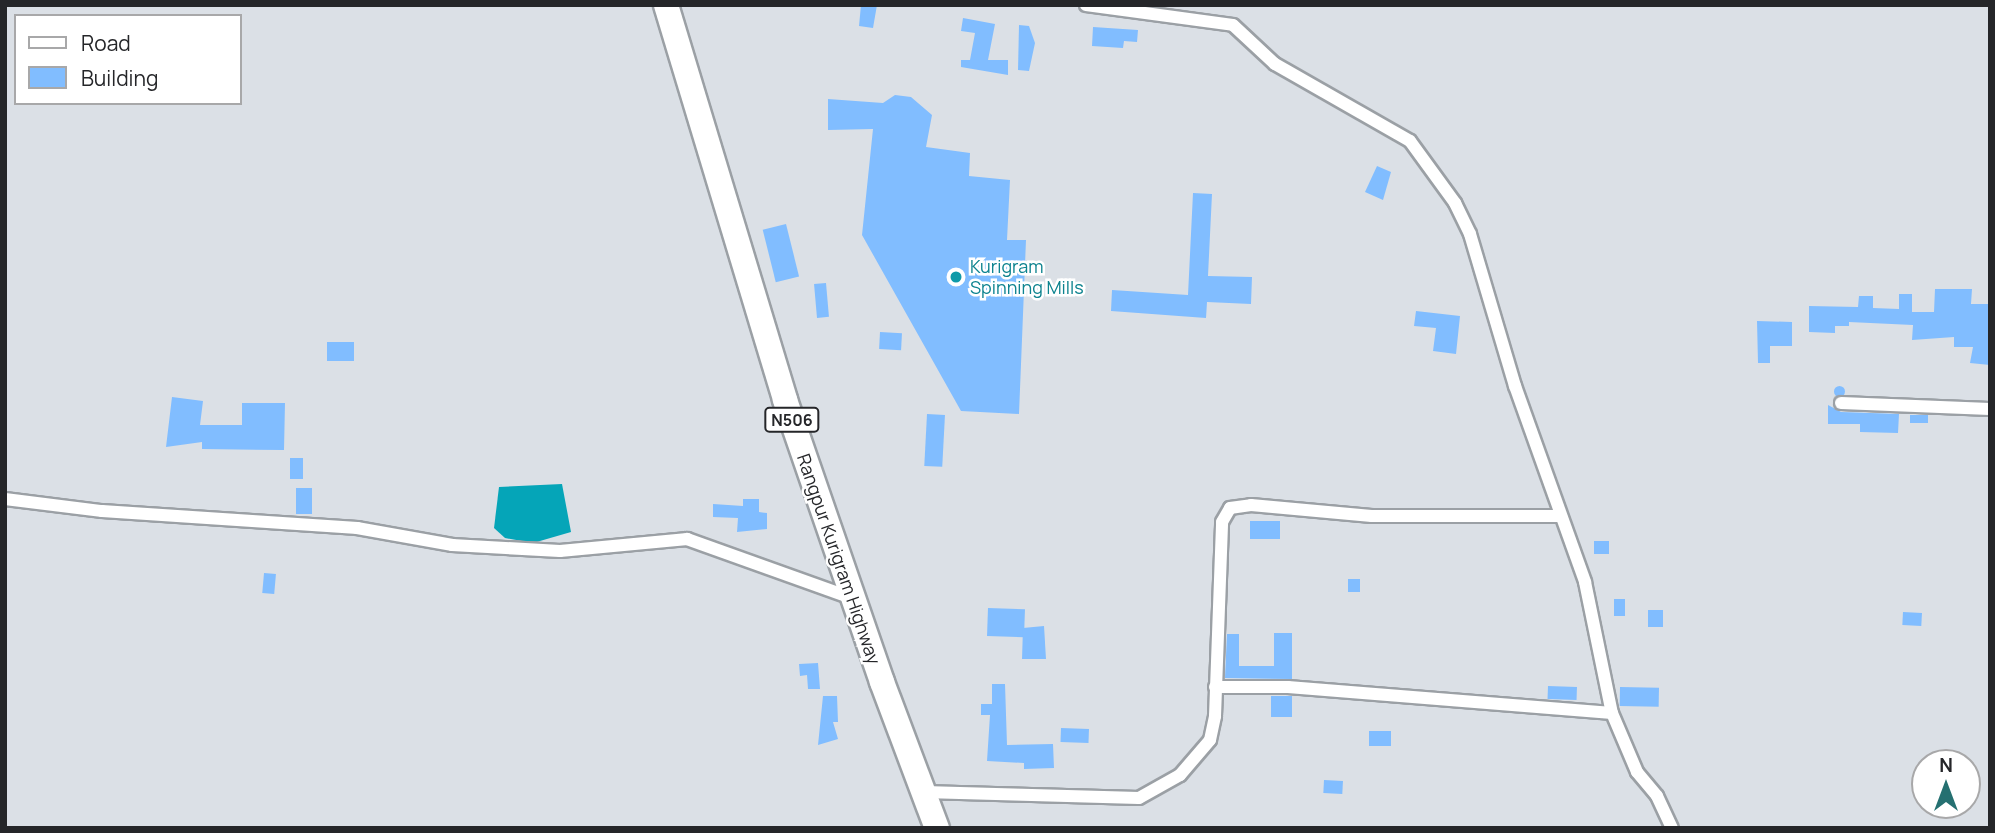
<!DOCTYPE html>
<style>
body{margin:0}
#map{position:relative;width:1995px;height:833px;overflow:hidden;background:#dbe0e6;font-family:Manrope,sans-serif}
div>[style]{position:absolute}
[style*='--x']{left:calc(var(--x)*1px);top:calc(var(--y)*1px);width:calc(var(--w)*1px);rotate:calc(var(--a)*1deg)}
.water>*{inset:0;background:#05a5b8}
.building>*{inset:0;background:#81bdff;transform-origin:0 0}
.round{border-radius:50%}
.roads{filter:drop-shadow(2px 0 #9ba0a5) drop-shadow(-2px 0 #9ba0a5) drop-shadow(0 2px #9ba0a5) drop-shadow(0 -2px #9ba0a5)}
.street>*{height:12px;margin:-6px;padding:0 6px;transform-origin:6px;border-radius:6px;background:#fff}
.highway>*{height:24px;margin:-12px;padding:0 12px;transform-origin:12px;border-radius:12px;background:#fff}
.dots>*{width:19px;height:19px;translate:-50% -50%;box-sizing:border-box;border:4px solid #fff;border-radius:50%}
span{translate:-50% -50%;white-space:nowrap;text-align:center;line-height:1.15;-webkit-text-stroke:5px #fff;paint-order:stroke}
.shield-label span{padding:2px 5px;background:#fff;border:2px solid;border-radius:5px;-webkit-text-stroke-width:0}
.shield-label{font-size:16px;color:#252629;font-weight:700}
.culture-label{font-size:18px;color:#0d838f}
.left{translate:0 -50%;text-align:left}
.street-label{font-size:18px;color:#252629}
.frame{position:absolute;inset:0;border:7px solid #252629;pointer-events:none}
.legend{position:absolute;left:14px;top:14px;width:228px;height:91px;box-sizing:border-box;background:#fff;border:2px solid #a8a8a9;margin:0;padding:9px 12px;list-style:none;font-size:21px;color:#252629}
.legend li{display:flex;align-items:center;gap:14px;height:35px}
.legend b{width:35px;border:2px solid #a8a8a9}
.north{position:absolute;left:1911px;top:749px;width:70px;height:70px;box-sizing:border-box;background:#fff;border:2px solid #a8a8a9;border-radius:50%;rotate:0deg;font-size:19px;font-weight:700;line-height:28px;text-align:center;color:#252629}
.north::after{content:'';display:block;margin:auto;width:24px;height:32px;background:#257071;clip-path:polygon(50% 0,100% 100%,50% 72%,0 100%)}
</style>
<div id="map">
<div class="water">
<i style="clip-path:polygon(562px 484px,571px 532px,533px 543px,505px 538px,494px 528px,499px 487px)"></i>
</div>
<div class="building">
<i style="clip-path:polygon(861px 5px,877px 5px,873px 28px,859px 26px)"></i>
<i style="clip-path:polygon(963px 18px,995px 24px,988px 60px,1008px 60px,1008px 75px,961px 67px,961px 60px,970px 60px,975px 33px,961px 31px)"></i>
<i style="clip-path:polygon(1019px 25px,1029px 26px,1035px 43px,1029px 71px,1018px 70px)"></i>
<i style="clip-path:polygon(1093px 27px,1138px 30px,1137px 42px,1124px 41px,1123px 48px,1092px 46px)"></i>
<i style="clip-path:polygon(895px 95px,911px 97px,932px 115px,926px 147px,970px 153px,969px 176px,1010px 180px,1007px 240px,1026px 240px,1019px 414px,961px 411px,862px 235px,873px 129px,828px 130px,828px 99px,883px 103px)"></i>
<i style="clip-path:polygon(1377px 166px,1391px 172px,1383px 200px,1365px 192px)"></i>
<i style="clip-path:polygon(1193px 193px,1212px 194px,1208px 276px,1252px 277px,1251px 304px,1207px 302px,1206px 318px,1111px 311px,1112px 290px,1188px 295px)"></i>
<i style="left:786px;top:224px;width:54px;height:24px;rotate:76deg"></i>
<i style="left:826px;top:283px;width:34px;height:12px;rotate:85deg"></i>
<i style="clip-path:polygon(1935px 289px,1972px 289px,1971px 304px,1990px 304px,1990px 365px,1970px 363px,1973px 347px,1954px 347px,1954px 337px,1912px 340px,1913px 325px,1849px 322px,1849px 326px,1835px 326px,1835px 333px,1809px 332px,1809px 306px,1858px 307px,1859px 296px,1873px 296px,1873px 308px,1899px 309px,1899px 294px,1912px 294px,1912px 312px,1934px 312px)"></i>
<i style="clip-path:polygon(1416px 311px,1460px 316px,1456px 354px,1433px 351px,1436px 328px,1414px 326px)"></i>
<i style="clip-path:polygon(1757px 321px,1792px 322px,1792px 346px,1770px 346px,1770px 363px,1758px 363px)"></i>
<i style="left:880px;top:332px;width:22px;height:17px;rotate:3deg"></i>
<i style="left:354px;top:342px;width:19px;height:27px;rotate:90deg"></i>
<i class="round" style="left:1833.5px;top:385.5px;width:11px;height:11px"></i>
<i style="clip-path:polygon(172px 397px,203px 401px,200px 425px,242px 425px,242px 403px,285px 403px,284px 450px,202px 449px,202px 442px,166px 447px)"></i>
<i style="clip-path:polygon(1828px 405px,1841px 412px,1899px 414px,1898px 433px,1860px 432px,1860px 424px,1828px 424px)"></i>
<i style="left:927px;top:414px;width:18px;height:52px;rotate:3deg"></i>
<i style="left:1910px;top:415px;width:18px;height:8px"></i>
<i style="left:290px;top:458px;width:13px;height:21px"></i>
<i style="left:296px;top:488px;width:16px;height:26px"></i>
<i style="clip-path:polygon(743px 499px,759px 499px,759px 512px,767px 513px,767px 529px,737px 532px,738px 518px,713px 517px,713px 504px,743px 506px)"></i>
<i style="left:1250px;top:521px;width:30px;height:18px"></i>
<i style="left:1594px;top:541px;width:15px;height:13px"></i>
<i style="left:264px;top:573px;width:12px;height:20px;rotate:5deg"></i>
<i style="left:1348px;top:579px;width:12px;height:13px"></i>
<i style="left:1614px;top:599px;width:11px;height:17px"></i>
<i style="left:988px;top:608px;width:37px;height:28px;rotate:2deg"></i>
<i style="left:1648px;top:610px;width:15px;height:17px"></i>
<i style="left:1903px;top:612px;width:19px;height:13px;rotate:3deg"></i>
<i style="clip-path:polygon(1044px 626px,1046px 659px,1022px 659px,1023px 628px)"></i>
<i style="clip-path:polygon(1274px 633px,1292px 633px,1292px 679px,1225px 678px,1227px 634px,1239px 634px,1239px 666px,1274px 666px)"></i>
<i style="clip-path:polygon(818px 663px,820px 689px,808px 689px,807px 675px,800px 676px,799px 664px)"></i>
<i style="clip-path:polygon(992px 684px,1005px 684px,1007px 745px,1053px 744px,1054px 768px,1024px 769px,1024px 763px,987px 761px,990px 715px,981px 715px,981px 704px,992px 704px)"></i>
<i style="left:1548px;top:686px;width:29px;height:13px;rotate:2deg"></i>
<i style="left:1620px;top:687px;width:39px;height:19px;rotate:1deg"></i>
<i style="clip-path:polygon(823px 696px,837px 696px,838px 722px,833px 722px,838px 739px,818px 745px)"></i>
<i style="left:1271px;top:696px;width:21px;height:21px"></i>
<i style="left:1061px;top:728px;width:28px;height:14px;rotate:2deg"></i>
<i style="left:1369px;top:731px;width:22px;height:15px"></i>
<i style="left:1324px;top:780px;width:19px;height:13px;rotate:3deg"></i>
</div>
<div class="roads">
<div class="street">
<i style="--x:1086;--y:5;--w:148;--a:7.7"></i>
<i style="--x:1233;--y:25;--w:57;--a:42.9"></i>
<i style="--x:1275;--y:64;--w:155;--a:29.7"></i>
<i style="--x:1410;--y:141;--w:77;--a:54"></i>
<i style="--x:1455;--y:203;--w:34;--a:64"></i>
<i style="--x:1470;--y:234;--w:159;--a:73.5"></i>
<i style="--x:1515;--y:386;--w:208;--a:70.3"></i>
<i style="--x:1585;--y:582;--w:134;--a:78.4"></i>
<i style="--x:1612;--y:713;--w:64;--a:67"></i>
<i style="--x:1637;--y:772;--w:31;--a:50"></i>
<i style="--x:1657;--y:796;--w:35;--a:65"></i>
<i style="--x:1841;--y:403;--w:149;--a:2.3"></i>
<i style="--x:5;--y:499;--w:98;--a:7.1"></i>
<i style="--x:102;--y:511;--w:256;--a:3.8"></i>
<i style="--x:357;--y:528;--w:97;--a:10.1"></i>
<i style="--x:452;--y:545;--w:108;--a:3.2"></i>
<i style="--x:560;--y:551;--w:128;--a:-5.4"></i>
<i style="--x:687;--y:539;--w:175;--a:19.7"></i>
<i style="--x:1215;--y:687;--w:73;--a:0"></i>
<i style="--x:1288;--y:687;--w:325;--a:4.6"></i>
<i style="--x:924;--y:792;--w:215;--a:1.6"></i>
<i style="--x:1139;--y:798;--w:47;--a:-29.3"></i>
<i style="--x:1180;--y:775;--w:46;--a:-49.4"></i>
<i style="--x:1210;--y:740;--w:25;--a:-78"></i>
<i style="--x:1215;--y:716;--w:194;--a:-87.9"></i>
<i style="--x:1222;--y:522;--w:16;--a:-60"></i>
<i style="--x:1230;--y:508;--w:21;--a:-8"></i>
<i style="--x:1251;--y:505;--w:121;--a:5.2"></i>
<i style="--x:1372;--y:516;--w:189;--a:0"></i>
</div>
<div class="highway">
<i style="--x:666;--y:5;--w:413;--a:73.2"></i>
<i style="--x:785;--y:400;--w:298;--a:71"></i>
<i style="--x:882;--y:682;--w:156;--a:69.4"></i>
</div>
</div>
<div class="dots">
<i style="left:956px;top:277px;background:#0f9aa8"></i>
</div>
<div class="shield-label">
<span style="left:792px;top:420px">N506</span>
</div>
<div class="culture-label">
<span class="left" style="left:970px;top:277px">Kurigram<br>Spinning Mills</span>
</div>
<div class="street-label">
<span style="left:839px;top:559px;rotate:71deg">Rangpur Kurigram Highway</span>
</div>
<div class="frame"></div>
<ul class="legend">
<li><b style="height:9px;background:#fff"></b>Road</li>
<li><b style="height:19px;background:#81bdff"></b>Building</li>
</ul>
<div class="north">N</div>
</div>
